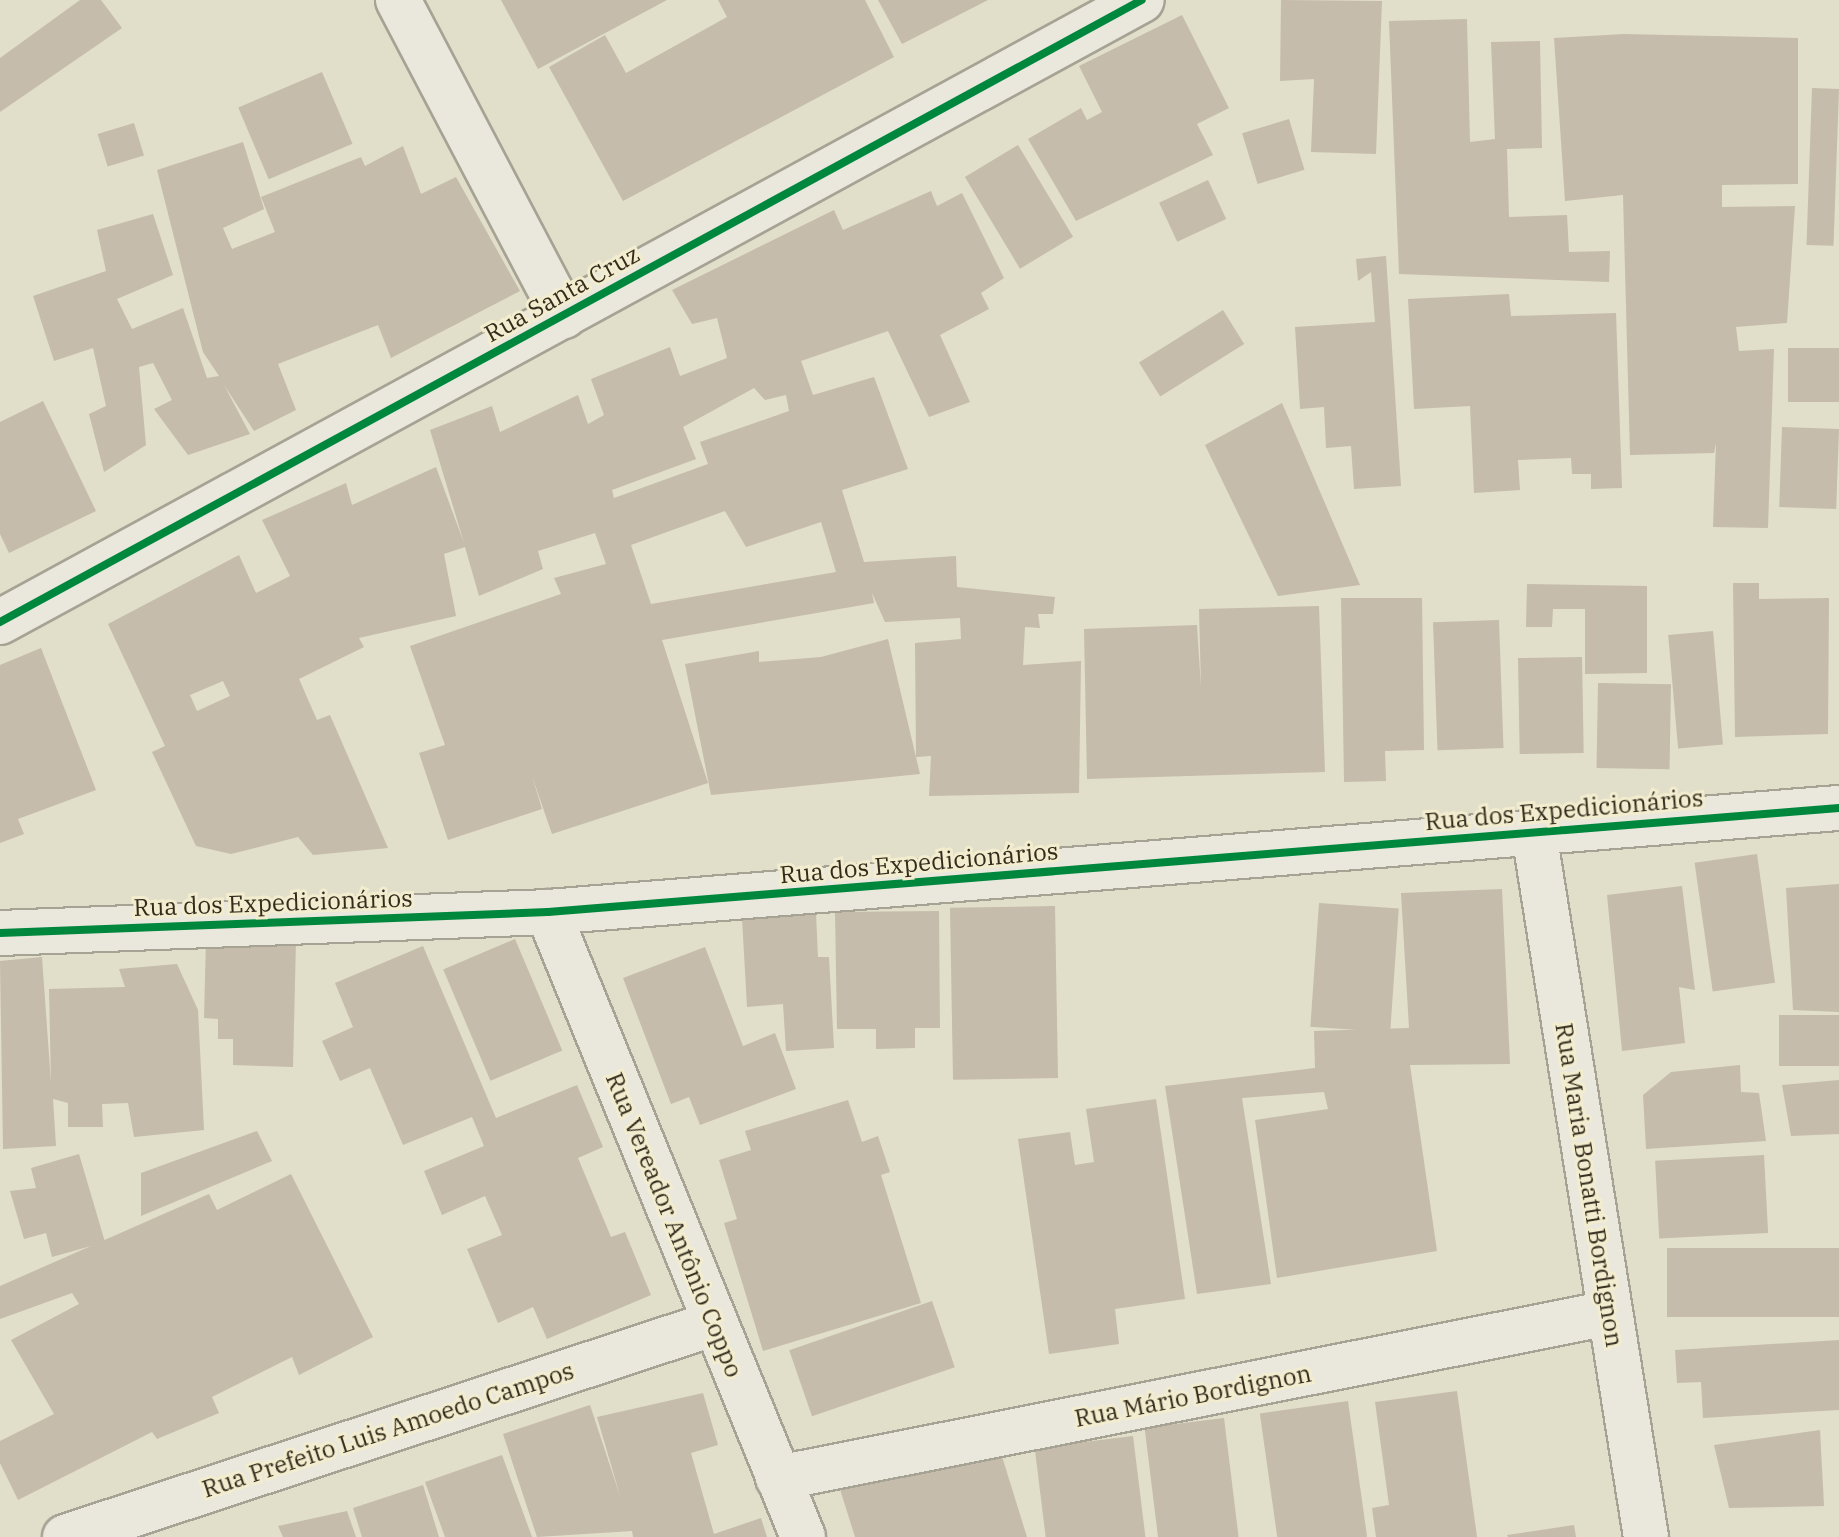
<!DOCTYPE html>
<meta charset="utf-8">
<style>
body{margin:0}
#map{position:relative;width:1839px;height:1537px;overflow:hidden;background:#e1deca;font-family:"IBM Plex Serif",serif}
div>[style]{position:absolute}
[style*='--x']{left:calc(var(--x)*1px);top:calc(var(--y)*1px);width:calc(var(--w)*1px);rotate:calc(var(--a)*1deg)}
.building>*{inset:0;background:#c5bcab;transform-origin:0 0}
.roads{filter:drop-shadow(2px 0 #a6a294) drop-shadow(-2px 0 #a6a294) drop-shadow(0 2px #a6a294) drop-shadow(0 -2px #a6a294)}
.minor>*{height:44px;margin:-22px;padding:0 22px;transform-origin:22px;border-radius:22px;background:#eae7dc}
.cycleway>*{height:8px;margin:-4px;padding:0 4px;transform-origin:4px;border-radius:4px;background:#00873e}
span{translate:-50% -50%;white-space:nowrap;text-align:center;line-height:1.15;-webkit-text-stroke:6px #f3edcf;paint-order:stroke}
.street-label{font-size:24px;color:#342b1d}
</style>
<div id="map">
<div class="building">
<i style="clip-path:polygon(80px 0,101px 0,122px 28px,0 112px,0 58px)"></i>
<i style="clip-path:polygon(501px 0,667px 0,538px 69px)"></i>
<i style="clip-path:polygon(718px 0,865px 0,894px 57px,623px 201px,549px 67px,605px 35px,626px 73px,727px 17px)"></i>
<i style="clip-path:polygon(878px 0,988px 0,902px 44px)"></i>
<i style="clip-path:polygon(1281px 0,1382px 1px,1376px 154px,1311px 152px,1314px 79px,1280px 81px)"></i>
<i style="clip-path:polygon(1182px 15px,1229px 108px,1197px 124px,1213px 155px,1076px 221px,1028px 139px,1081px 108px,1087px 120px,1102px 112px,1079px 66px)"></i>
<i style="clip-path:polygon(1467px 19px,1470px 142px,1495px 139px,1491px 42px,1540px 41px,1542px 148px,1507px 149px,1509px 217px,1567px 215px,1569px 252px,1610px 251px,1609px 282px,1399px 274px,1389px 21px)"></i>
<i style="clip-path:polygon(1624px 34px,1798px 38px,1798px 184px,1722px 185px,1722px 207px,1795px 206px,1787px 323px,1736px 327px,1739px 351px,1774px 349px,1768px 528px,1713px 527px,1716px 443px,1714px 453px,1630px 455px,1623px 195px,1565px 201px,1554px 38px)"></i>
<i style="left:322px;top:72px;width:78px;height:91px;rotate:67deg"></i>
<i style="left:1812px;top:88px;width:27px;height:157px;rotate:2deg"></i>
<i style="left:1289px;top:119px;width:53px;height:49px;rotate:73deg"></i>
<i style="left:134px;top:123px;width:34px;height:38px;rotate:73deg"></i>
<i style="clip-path:polygon(243px 142px,264px 209px,223px 228px,232px 249px,275px 232px,261px 197px,361px 157px,365px 166px,403px 146px,421px 194px,456px 177px,520px 291px,391px 358px,378px 325px,278px 364px,296px 410px,254px 431px,224px 385px,250px 434px,188px 455px,154px 409px,172px 400px,153px 363px,139px 367px,146px 445px,104px 472px,89px 414px,106px 406px,93px 348px,54px 361px,33px 296px,106px 271px,97px 230px,153px 214px,173px 275px,117px 299px,132px 329px,183px 308px,207px 378px,219px 376px,203px 352px,157px 170px)"></i>
<i style="left:1018px;top:145px;width:107px;height:62px;rotate:59deg"></i>
<i style="left:1208px;top:180px;width:43px;height:54px;rotate:65deg"></i>
<i style="clip-path:polygon(evenodd,931px 191px,937px 206px,962px 193px,1004px 278px,981px 293px,989px 309px,940px 335px,970px 402px,929px 417px,888px 331px,801px 361px,813px 395px,874px 377px,908px 469px,842px 490px,864px 562px,956px 556px,957px 587px,1055px 597px,1053px 614px,1038px 614px,1040px 628px,1025px 627px,1023px 665px,1081px 661px,1079px 793px,929px 796px,931px 756px,916px 757px,915px 643px,961px 639px,960px 618px,885px 622px,872px 593px,874px 603px,662px 640px,708px 783px,552px 834px,532px 776px,542px 809px,448px 840px,419px 753px,445px 745px,410px 646px,561px 594px,554px 578px,606px 564px,595px 533px,538px 551px,543px 569px,479px 596px,465px 547px,444px 554px,456px 616px,359px 638px,364px 647px,299px 679px,317px 720px,330px 715px,388px 848px,313px 855px,298px 837px,231px 854px,196px 846px,152px 752px,165px 746px,108px 624px,239px 555px,256px 593px,290px 576px,262px 520px,346px 483px,352px 505px,436px 467px,464px 543px,430px 430px,492px 406px,500px 432px,578px 395px,588px 424px,604px 415px,591px 379px,670px 347px,680px 376px,727px 358px,717px 318px,692px 324px,672px 290px,834px 210px,843px 230px,931px 191px,754px 388px,765px 400px,786px 395px,789px 411px,700px 442px,708px 464px,614px 498px,612px 490px,696px 459px,683px 427px,754px 388px,931px 191px,725px 511px,746px 547px,821px 522px,836px 572px,651px 604px,631px 545px,725px 511px,931px 191px,223px 681px,230px 696px,197px 711px,190px 695px,223px 681px)"></i>
<i style="clip-path:polygon(1386px 256px,1401px 486px,1354px 489px,1351px 446px,1326px 448px,1324px 407px,1300px 409px,1295px 327px,1375px 322px,1371px 272px,1358px 281px,1356px 259px)"></i>
<i style="clip-path:polygon(1509px 294px,1511px 316px,1616px 313px,1622px 488px,1591px 489px,1591px 474px,1572px 474px,1571px 458px,1518px 460px,1520px 490px,1474px 493px,1470px 406px,1414px 409px,1408px 299px)"></i>
<i style="left:1223px;top:310px;width:40px;height:99px;rotate:58deg"></i>
<i style="left:1788px;top:348px;width:51px;height:54px"></i>
<i style="clip-path:polygon(43px 401px,96px 511px,9px 553px,0 534px,0 422px)"></i>
<i style="clip-path:polygon(1282px 403px,1360px 585px,1278px 596px,1205px 445px)"></i>
<i style="left:1782px;top:427px;width:57px;height:80px;rotate:2deg"></i>
<i style="clip-path:polygon(1733px 583px,1759px 583px,1759px 599px,1829px 598px,1828px 734px,1735px 737px)"></i>
<i style="clip-path:polygon(1527px 584px,1647px 586px,1647px 673px,1585px 674px,1585px 609px,1553px 609px,1552px 627px,1526px 627px)"></i>
<i style="clip-path:polygon(1341px 598px,1422px 598px,1424px 750px,1385px 751px,1386px 781px,1344px 782px)"></i>
<i style="clip-path:polygon(1319px 606px,1325px 772px,1087px 779px,1084px 629px,1197px 625px,1201px 688px,1199px 609px)"></i>
<i style="left:1499px;top:620px;width:128px;height:66px;rotate:88deg"></i>
<i style="left:1713px;top:631px;width:114px;height:45px;rotate:85deg"></i>
<i style="clip-path:polygon(888px 639px,920px 774px,711px 795px,685px 664px,759px 651px,759px 662px,821px 657px)"></i>
<i style="clip-path:polygon(41px 648px,96px 790px,18px 819px,24px 834px,0 843px,0 665px)"></i>
<i style="left:1582px;top:657px;width:96px;height:64px;rotate:89deg"></i>
<i style="left:1598px;top:683px;width:73px;height:85px;rotate:1deg"></i>
<i style="left:1757px;top:854px;width:130px;height:63px;rotate:82deg"></i>
<i style="clip-path:polygon(1839px 884px,1839px 1012px,1793px 1010px,1786px 888px)"></i>
<i style="clip-path:polygon(1682px 886px,1695px 990px,1679px 987px,1685px 1043px,1622px 1051px,1607px 895px)"></i>
<i style="clip-path:polygon(1502px 889px,1510px 1064px,1410px 1065px,1437px 1251px,1277px 1278px,1255px 1120px,1328px 1109px,1324px 1092px,1242px 1098px,1271px 1284px,1197px 1294px,1165px 1086px,1315px 1068px,1314px 1031px,1409px 1028px,1401px 893px)"></i>
<i style="left:1319px;top:903px;width:80px;height:124px;rotate:4deg"></i>
<i style="left:1055px;top:906px;width:172px;height:105px;rotate:89deg"></i>
<i style="clip-path:polygon(939px 911px,940px 1028px,915px 1028px,915px 1048px,876px 1049px,876px 1029px,837px 1029px,835px 912px)"></i>
<i style="clip-path:polygon(816px 914px,818px 957px,829px 957px,834px 1048px,786px 1051px,783px 1004px,747px 1007px,742px 918px)"></i>
<i style="clip-path:polygon(206px 938px,296px 940px,293px 1067px,233px 1065px,233px 1039px,218px 1039px,218px 1019px,204px 1018px)"></i>
<i style="left:515px;top:939px;width:121px;height:78px;rotate:67deg"></i>
<i style="clip-path:polygon(423px 946px,496px 1118px,577px 1085px,603px 1147px,578px 1158px,611px 1237px,625px 1232px,651px 1295px,547px 1339px,533px 1307px,498px 1323px,467px 1249px,502px 1235px,485px 1196px,442px 1215px,424px 1171px,484px 1146px,472px 1117px,403px 1145px,370px 1068px,340px 1081px,322px 1041px,353px 1027px,335px 983px)"></i>
<i style="clip-path:polygon(705px 947px,743px 1046px,775px 1033px,796px 1089px,700px 1125px,689px 1097px,671px 1104px,623px 978px)"></i>
<i style="clip-path:polygon(42px 957px,51px 1083px,49px 989px,125px 987px,119px 969px,177px 964px,198px 1010px,204px 1130px,134px 1137px,128px 1103px,102px 1104px,103px 1127px,68px 1127px,68px 1103px,53px 1099px,56px 1146px,3px 1149px,0 961px)"></i>
<i style="left:1839px;top:1015px;width:51px;height:60px;rotate:90deg"></i>
<i style="clip-path:polygon(1740px 1065px,1741px 1092px,1759px 1093px,1766px 1141px,1646px 1149px,1643px 1095px,1671px 1072px)"></i>
<i style="clip-path:polygon(1839px 1080px,1839px 1134px,1791px 1136px,1782px 1085px)"></i>
<i style="clip-path:polygon(1156px 1099px,1185px 1299px,1115px 1309px,1119px 1344px,1049px 1354px,1018px 1139px,1070px 1132px,1075px 1165px,1094px 1162px,1086px 1109px)"></i>
<i style="clip-path:polygon(848px 1100px,862px 1142px,878px 1136px,890px 1172px,881px 1175px,921px 1303px,763px 1351px,724px 1223px,737px 1219px,719px 1160px,751px 1150px,745px 1131px)"></i>
<i style="clip-path:polygon(257px 1131px,272px 1161px,141px 1216px,141px 1173px)"></i>
<i style="clip-path:polygon(79px 1154px,105px 1242px,52px 1257px,46px 1233px,24px 1239px,10px 1191px,36px 1188px,31px 1168px)"></i>
<i style="left:1764px;top:1155px;width:78px;height:109px;rotate:87deg"></i>
<i style="clip-path:polygon(291px 1174px,373px 1337px,299px 1375px,292px 1357px,212px 1397px,219px 1413px,157px 1439px,152px 1432px,18px 1500px,0 1463px,0 1441px,54px 1414px,11px 1340px,79px 1304px,72px 1293px,0 1319px,0 1286px,209px 1194px,217px 1210px)"></i>
<i style="left:1839px;top:1248px;width:69px;height:172px;rotate:90deg"></i>
<i style="left:932px;top:1301px;width:70px;height:151px;rotate:71deg"></i>
<i style="clip-path:polygon(1839px 1340px,1839px 1410px,1703px 1418px,1701px 1382px,1677px 1383px,1675px 1350px)"></i>
<i style="clip-path:polygon(1457px 1391px,1477px 1537px,1376px 1537px,1372px 1508px,1389px 1505px,1375px 1402px)"></i>
<i style="clip-path:polygon(703px 1393px,718px 1445px,691px 1453px,714px 1534px,761px 1518px,767px 1537px,633px 1537px,632px 1531px,537px 1537px,503px 1434px,590px 1405px,621px 1499px,597px 1417px)"></i>
<i style="left:1348px;top:1401px;width:137px;height:89px;rotate:82deg"></i>
<i style="left:1224px;top:1418px;width:120px;height:80px;rotate:83deg"></i>
<i style="clip-path:polygon(1820px 1430px,1824px 1506px,1729px 1508px,1714px 1445px)"></i>
<i style="left:1133px;top:1436px;width:102px;height:99px;rotate:83deg"></i>
<i style="clip-path:polygon(996px 1437px,1027px 1537px,855px 1537px,839px 1486px)"></i>
<i style="clip-path:polygon(502px 1455px,532px 1537px,445px 1537px,425px 1482px)"></i>
<i style="clip-path:polygon(423px 1485px,439px 1537px,362px 1537px,353px 1508px)"></i>
<i style="clip-path:polygon(347px 1511px,356px 1537px,283px 1537px,278px 1526px)"></i>
<i style="clip-path:polygon(1574px 1525px,1576px 1537px,1508px 1537px,1507px 1535px)"></i>
</div>
<div class="roads">
<div class="minor">
<i style="--x:398;--y:0;--w:357;--a:62.3"></i>
<i style="--x:0;--y:622;--w:1300;--a:-28.58"></i>
<i style="--x:1534;--y:833;--w:713;--a:80.96"></i>
<i style="--x:548;--y:912;--w:675;--a:67.8"></i>
<i style="--x:0;--y:933;--w:548;--a:-2.19"></i>
<i style="--x:548;--y:912;--w:1295;--a:-4.61"></i>
<i style="--x:778;--y:1478;--w:847;--a:-11.23"></i>
<i style="--x:65;--y:1537;--w:681;--a:-18.22"></i>
</div>
</div>
<div class="cycleway">
<i style="--x:0;--y:622;--w:1300;--a:-28.58"></i>
<i style="--x:0;--y:933;--w:548;--a:-2.19"></i>
<i style="--x:548;--y:912;--w:1295;--a:-4.61"></i>
</div>
<div class="street-label">
<span style="left:562px;top:294px;rotate:-29deg">Rua Santa Cruz</span>
<span style="left:1564px;top:810px;rotate:-5deg">Rua dos Expedicionários</span>
<span style="left:919px;top:863px;rotate:-5deg">Rua dos Expedicionários</span>
<span style="left:273px;top:903px;rotate:-2deg">Rua dos Expedicionários</span>
<span style="left:1589px;top:1185px;rotate:81deg">Rua Maria Bonatti Bordignon</span>
<span style="left:674px;top:1225px;rotate:68deg">Rua Vereador Antônio Coppo</span>
<span style="left:1193px;top:1396px;rotate:-11deg">Rua Mário Bordignon</span>
<span style="left:388px;top:1430px;rotate:-18deg">Rua Prefeito Luis Amoedo Campos</span>
</div>
</div>
